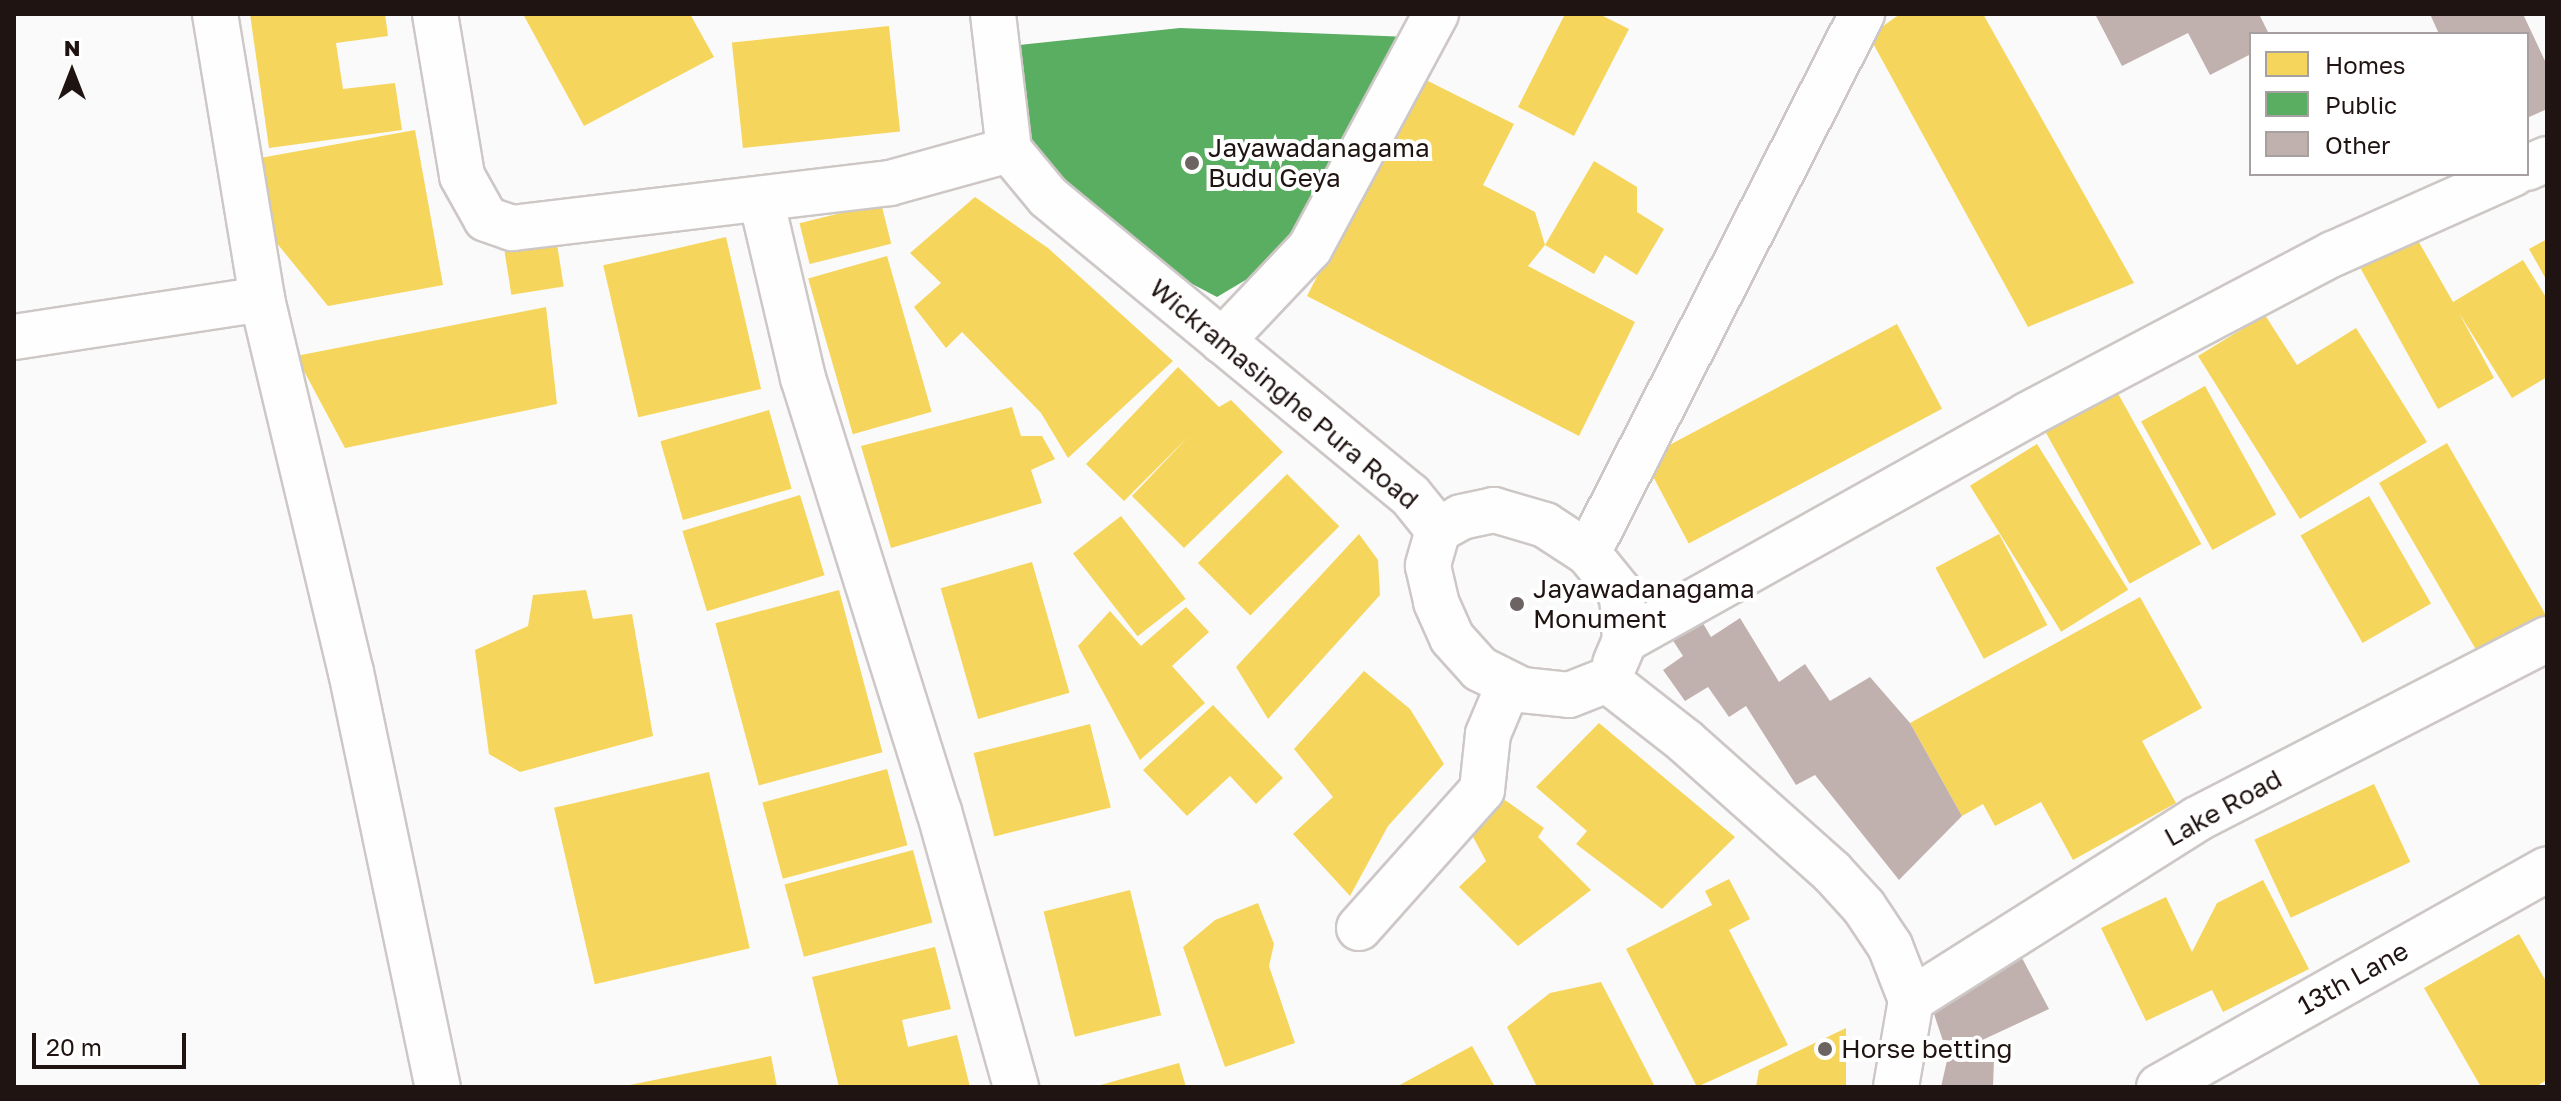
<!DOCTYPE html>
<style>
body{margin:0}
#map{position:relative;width:2561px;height:1101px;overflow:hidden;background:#fafafa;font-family:"Golos Text",sans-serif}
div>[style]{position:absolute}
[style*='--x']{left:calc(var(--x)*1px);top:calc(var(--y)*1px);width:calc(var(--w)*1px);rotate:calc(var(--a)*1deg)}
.homes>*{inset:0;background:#f6d55c;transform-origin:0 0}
.public>*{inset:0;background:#5aae61}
.building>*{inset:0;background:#c1b1ae}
.roads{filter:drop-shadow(2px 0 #cdc7c6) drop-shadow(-2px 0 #cdc7c6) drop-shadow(0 2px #cdc7c6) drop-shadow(0 -2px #cdc7c6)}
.minor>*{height:44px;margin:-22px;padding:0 22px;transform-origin:22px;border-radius:22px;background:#fefefe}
.dots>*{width:22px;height:22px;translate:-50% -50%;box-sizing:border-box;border:4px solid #fff;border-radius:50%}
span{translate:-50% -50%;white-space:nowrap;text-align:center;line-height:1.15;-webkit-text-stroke:8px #fff;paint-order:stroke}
.poi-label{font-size:26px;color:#201412}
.left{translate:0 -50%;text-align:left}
.street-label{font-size:26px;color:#201412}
.frame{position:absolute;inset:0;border:16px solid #201412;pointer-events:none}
.legend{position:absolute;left:2249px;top:32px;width:280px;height:144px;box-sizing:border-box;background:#fff;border:2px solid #a6a1a0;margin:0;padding:10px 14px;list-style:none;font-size:24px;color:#201412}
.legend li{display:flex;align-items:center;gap:16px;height:40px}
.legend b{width:40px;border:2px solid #a6a1a0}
.north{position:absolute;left:32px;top:32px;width:80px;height:80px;-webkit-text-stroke:6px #fff;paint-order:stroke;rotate:0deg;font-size:22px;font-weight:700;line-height:32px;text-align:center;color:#201412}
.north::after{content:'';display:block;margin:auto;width:28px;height:36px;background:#201412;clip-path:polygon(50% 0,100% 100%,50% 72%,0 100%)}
.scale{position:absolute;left:32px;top:1033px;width:154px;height:36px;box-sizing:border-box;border:4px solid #201412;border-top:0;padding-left:10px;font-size:24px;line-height:28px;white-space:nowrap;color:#201412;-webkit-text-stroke:6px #fff;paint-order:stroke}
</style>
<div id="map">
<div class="homes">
<i style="clip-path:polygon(250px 14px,385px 14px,388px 36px,336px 43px,343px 89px,395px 83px,402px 130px,269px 148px)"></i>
<i style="clip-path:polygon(523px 14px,690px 14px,714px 57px,584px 126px)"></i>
<i style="clip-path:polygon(1565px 14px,1599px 14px,1629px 29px,1574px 136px,1518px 107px)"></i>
<i style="clip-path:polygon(1900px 14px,1983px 14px,2134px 283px,2028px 327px,1869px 36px)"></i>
<i style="left:889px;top:26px;width:106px;height:158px;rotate:84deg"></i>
<i style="clip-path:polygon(1420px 77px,1514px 124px,1483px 185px,1535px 212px,1545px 245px,1528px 266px,1635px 322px,1579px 436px,1307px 296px)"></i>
<i style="clip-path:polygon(415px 130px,443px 285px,328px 306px,275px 241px,260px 158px)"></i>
<i style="clip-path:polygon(1594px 161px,1637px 187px,1637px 212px,1664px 229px,1637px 275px,1605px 255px,1594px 274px,1545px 245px)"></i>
<i style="clip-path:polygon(975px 197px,1048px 248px,1173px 361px,1068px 458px,1041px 413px,962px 332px,946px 348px,914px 307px,941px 283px,910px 253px)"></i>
<i style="left:881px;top:203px;width:42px;height:84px;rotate:76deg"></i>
<i style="clip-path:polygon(2412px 230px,2453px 302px,2523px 260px,2547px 299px,2547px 377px,2512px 398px,2459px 313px,2494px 378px,2438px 409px,2356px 260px)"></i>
<i style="left:726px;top:237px;width:156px;height:126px;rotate:77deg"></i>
<i style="clip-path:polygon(2547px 239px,2547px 281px,2529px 249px)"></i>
<i style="left:557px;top:244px;width:43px;height:53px;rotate:81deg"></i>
<i style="left:887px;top:256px;width:162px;height:82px;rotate:74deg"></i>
<i style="clip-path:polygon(546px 307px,557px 404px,345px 448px,296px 356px)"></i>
<i style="clip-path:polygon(2265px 315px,2297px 365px,2356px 328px,2427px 442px,2300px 519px,2198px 356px)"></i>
<i style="left:1897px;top:324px;width:96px;height:287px;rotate:62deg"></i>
<i style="clip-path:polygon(1178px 367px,1219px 407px,1231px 400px,1283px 452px,1184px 548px,1132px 496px,1189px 436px,1124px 501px,1086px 464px)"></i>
<i style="left:2205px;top:386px;width:147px;height:73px;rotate:61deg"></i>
<i style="left:2116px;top:390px;width:176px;height:82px;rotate:61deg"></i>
<i style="clip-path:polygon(1012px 407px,1021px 436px,1042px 436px,1055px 459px,1031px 470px,1042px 503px,891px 548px,861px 446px)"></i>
<i style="left:769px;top:410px;width:82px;height:113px;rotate:74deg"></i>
<i style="clip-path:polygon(2447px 443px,2547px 617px,2547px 623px,2482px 660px,2379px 483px)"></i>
<i style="left:2037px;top:444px;width:172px;height:79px;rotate:58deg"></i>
<i style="left:1287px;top:474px;width:74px;height:126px;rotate:45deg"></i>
<i style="left:800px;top:495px;width:84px;height:123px;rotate:73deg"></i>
<i style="left:2369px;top:496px;width:124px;height:79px;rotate:60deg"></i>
<i style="left:1121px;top:516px;width:105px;height:61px;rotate:52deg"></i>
<i style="clip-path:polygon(1359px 534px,1378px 560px,1380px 595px,1268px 719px,1236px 667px)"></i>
<i style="left:1999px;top:534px;width:103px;height:72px;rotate:62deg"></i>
<i style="left:1032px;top:562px;width:136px;height:95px;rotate:74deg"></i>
<i style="clip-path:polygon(586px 590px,593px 619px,632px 614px,653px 736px,520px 772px,489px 754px,475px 650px,528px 626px,533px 595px)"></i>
<i style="left:839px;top:590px;width:168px;height:128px;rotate:75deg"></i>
<i style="clip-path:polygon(2140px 597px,2202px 708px,2142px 741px,2176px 803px,2073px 860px,2041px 802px,1995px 826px,1983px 804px,1962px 816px,1910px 723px)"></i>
<i style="clip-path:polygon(1186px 607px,1209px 632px,1172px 666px,1205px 703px,1140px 760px,1078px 646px,1110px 611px,1141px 646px)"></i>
<i style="clip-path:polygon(1364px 671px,1410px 709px,1444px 764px,1388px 826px,1350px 896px,1293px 834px,1333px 797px,1294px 749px)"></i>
<i style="clip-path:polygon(1213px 705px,1283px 778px,1256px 804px,1230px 776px,1187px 816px,1143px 770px)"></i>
<i style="clip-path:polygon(1599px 723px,1735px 837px,1662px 909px,1576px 844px,1587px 831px,1536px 787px)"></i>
<i style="left:1090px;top:724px;width:86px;height:120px;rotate:76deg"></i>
<i style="left:887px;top:769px;width:79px;height:129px;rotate:75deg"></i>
<i style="left:709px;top:772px;width:181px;height:159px;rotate:77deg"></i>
<i style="left:2374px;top:784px;width:86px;height:132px;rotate:65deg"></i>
<i style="clip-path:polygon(1505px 800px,1544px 828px,1538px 837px,1591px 890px,1518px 946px,1459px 887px,1486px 861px,1472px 835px)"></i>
<i style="left:913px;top:850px;width:75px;height:133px;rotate:75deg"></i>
<i style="clip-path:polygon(1729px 879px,1750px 919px,1729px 930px,1788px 1045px,1697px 1087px,1626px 949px,1712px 905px,1705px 891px)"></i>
<i style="clip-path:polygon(2263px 880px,2309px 969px,2223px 1012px,2212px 990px,2146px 1021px,2101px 928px,2166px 897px,2192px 952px,2217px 903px)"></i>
<i style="left:1130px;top:890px;width:129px;height:89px;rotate:76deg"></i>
<i style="clip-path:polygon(1258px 903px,1274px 944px,1269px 966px,1295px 1043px,1225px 1067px,1183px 947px,1215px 920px)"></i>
<i style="clip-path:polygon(2519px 934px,2547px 983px,2547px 1080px,2535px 1087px,2481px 1087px,2424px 988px)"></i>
<i style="clip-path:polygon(935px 947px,951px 1009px,902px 1020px,908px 1047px,957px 1035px,970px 1087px,839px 1087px,812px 977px)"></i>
<i style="clip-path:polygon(1601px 982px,1655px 1087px,1537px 1087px,1507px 1027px,1550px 993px)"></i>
<i style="clip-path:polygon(1846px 1028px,1846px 1087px,1756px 1087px,1759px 1070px)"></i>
<i style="clip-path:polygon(1472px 1046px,1495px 1087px,1396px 1087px)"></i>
<i style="clip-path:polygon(771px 1056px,777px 1087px,625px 1087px,625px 1086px)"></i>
<i style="clip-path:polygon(1179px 1063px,1186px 1087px,1097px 1087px,1097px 1086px)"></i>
</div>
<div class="public">
<i style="clip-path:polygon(1180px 28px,1409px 37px,1276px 262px,1217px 297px,1160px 267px,1099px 219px,1025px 143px,1019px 45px)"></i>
</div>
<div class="building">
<i style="clip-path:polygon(2095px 14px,2259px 14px,2269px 34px,2251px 34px,2251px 54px,2210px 75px,2188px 33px,2122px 66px)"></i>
<i style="clip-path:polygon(2430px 14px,2523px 14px,2547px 65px,2547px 109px,2527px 118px,2527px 34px,2439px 34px)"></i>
<i style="clip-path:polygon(1700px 618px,1711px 637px,1740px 618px,1779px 682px,1805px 664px,1830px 701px,1870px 677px,1910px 723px,1962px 816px,1899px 880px,1815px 775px,1796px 785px,1746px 706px,1729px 717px,1708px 687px,1685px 701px,1663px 670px,1683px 656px,1670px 636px)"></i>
<i style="clip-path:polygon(2022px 958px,2049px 1009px,1948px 1056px,1994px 1059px,1993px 1087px,1941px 1087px,1948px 1056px,1931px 1005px)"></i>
</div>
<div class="roads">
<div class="minor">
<i style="--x:215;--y:14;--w:289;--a:80.6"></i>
<i style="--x:262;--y:299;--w:383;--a:76.6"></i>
<i style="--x:351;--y:672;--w:424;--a:78.2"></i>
<i style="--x:435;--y:14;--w:164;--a:80.5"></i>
<i style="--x:462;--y:176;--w:49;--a:60.8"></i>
<i style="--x:486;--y:219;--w:28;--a:19"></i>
<i style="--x:512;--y:228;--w:381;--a:-6.8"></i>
<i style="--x:890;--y:183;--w:123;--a:-15.5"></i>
<i style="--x:993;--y:14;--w:137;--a:83.3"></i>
<i style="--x:1009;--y:150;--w:61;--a:50.3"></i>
<i style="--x:1048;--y:197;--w:469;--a:39.5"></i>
<i style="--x:1410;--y:495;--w:45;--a:51.3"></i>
<i style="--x:2527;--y:168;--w:22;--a:-24"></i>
<i style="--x:761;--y:199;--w:184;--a:76.8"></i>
<i style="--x:803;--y:378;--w:454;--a:72.6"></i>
<i style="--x:939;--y:811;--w:287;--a:74.4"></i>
<i style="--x:14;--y:337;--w:251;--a:-8.7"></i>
<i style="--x:1222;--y:341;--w:128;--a:-46.6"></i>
<i style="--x:1310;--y:248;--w:266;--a:-61.7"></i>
<i style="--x:1438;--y:530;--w:26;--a:-29"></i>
<i style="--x:1461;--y:517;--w:34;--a:-12"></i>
<i style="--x:1494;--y:510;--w:53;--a:16.4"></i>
<i style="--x:1545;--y:525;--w:51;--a:33.1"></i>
<i style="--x:1588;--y:553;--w:54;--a:51"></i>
<i style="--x:1622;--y:595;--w:45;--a:86.2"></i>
<i style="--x:1625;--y:640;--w:25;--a:113"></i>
<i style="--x:1438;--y:530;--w:37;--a:106"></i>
<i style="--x:1428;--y:566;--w:37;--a:77"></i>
<i style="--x:1436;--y:602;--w:39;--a:66"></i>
<i style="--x:1452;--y:638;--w:42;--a:47.9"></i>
<i style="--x:1480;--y:669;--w:47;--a:26.6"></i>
<i style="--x:1522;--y:690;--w:47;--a:6.1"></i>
<i style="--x:1569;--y:695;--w:41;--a:-21.5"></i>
<i style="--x:1588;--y:553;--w:605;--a:-63.05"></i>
<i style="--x:1625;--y:640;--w:461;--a:-29.2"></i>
<i style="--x:2027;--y:415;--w:346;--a:-27.8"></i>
<i style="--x:2333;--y:254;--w:197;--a:-24"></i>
<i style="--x:1607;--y:680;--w:99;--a:38"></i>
<i style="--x:1685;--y:741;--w:197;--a:41.7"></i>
<i style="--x:1832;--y:872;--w:47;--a:47.6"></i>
<i style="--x:1864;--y:907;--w:47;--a:56.3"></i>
<i style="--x:1890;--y:946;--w:58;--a:68.7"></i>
<i style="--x:1911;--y:1000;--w:88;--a:99.8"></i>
<i style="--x:1359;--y:928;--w:185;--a:-48.3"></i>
<i style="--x:1482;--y:790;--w:56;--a:-83.9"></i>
<i style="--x:1488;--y:734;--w:54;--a:-67.2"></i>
<i style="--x:1911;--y:1000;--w:338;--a:-32.3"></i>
<i style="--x:2197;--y:819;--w:394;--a:-27.2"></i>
<i style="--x:2159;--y:1087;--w:445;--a:-29.3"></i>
</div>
</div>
<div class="dots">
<i style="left:1192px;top:163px;background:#6c6463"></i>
<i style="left:1517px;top:604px;background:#6c6463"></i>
<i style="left:1825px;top:1049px;background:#6c6463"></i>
</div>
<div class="poi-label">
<span class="left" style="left:1208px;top:163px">Jayawadanagama<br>Budu Geya</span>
<span class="left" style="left:1533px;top:604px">Jayawadanagama<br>Monument</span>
<span class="left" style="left:1841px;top:1049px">Horse betting</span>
</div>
<div class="street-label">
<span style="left:1284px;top:394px;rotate:40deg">Wickramasinghe Pura Road</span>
<span style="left:2223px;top:808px;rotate:-29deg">Lake Road</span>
<span style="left:2353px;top:978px;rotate:-29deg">13th Lane</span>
</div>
<div class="frame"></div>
<ul class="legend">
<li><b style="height:22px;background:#f6d55c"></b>Homes</li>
<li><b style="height:22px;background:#5aae61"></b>Public</li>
<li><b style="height:22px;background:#c1b1ae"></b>Other</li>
</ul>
<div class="north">N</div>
<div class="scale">20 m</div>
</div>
